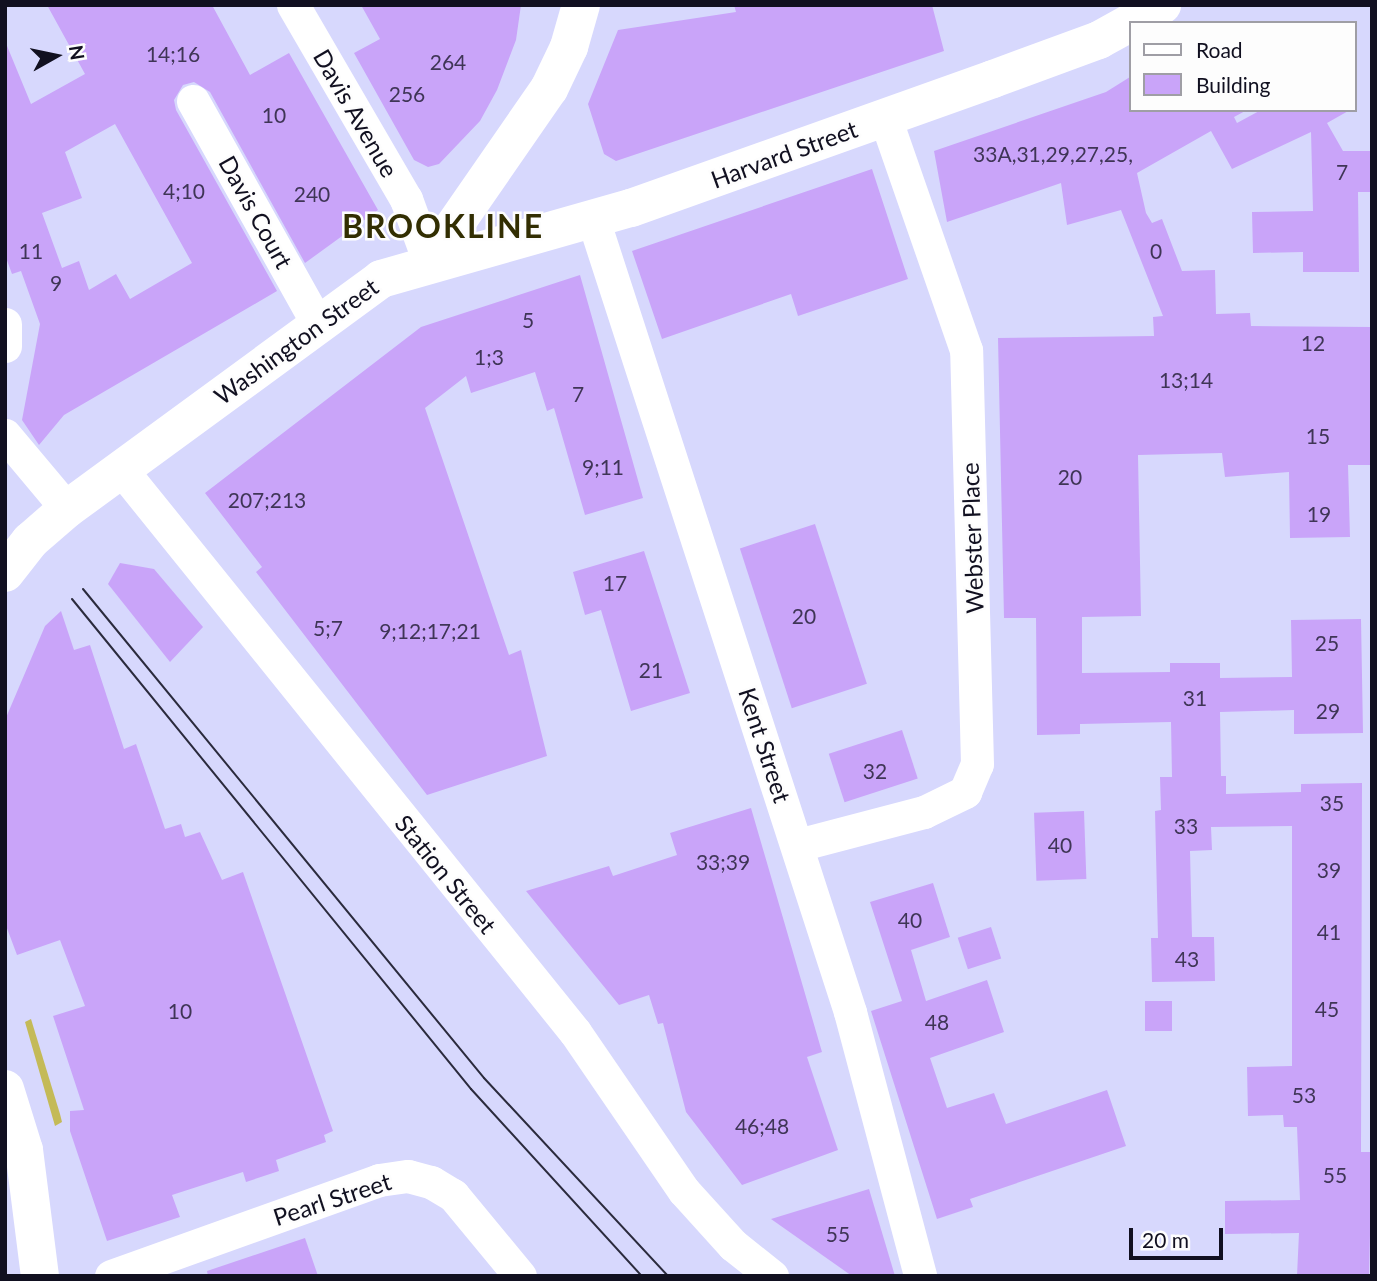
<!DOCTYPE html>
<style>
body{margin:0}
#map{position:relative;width:1377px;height:1281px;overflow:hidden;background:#d7d8fd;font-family:Lato,sans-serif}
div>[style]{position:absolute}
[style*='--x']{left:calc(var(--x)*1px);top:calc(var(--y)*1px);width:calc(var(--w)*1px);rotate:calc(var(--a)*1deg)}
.green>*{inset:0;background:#c4ba58}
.building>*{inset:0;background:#c9a4f9;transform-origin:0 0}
.minor>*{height:33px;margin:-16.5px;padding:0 16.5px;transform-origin:16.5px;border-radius:16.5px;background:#fff}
.major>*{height:38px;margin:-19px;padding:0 19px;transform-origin:19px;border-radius:19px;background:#fff}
.highway>*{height:38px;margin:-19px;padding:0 19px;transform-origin:19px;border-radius:19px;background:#fff}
.tram>*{height:2px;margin:-1px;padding:0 1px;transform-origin:1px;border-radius:1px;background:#2b2b3d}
span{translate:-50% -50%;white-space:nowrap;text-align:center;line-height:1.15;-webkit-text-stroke:5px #fdfdfd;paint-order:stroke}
.number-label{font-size:21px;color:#3f3556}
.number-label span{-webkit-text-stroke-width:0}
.street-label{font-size:24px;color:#111020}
.district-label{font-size:32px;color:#322e02;font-weight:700;letter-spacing:2px}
.frame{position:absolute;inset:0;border:7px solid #111020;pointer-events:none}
.legend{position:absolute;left:1129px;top:21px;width:228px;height:91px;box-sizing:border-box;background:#fdfdfd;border:2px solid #9f9ea5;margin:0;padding:9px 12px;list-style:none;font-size:21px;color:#111020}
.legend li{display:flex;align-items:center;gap:14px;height:35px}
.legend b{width:35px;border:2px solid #9f9ea5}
.north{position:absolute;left:21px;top:21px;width:70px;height:70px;-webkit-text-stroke:5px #fdfdfd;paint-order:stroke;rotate:81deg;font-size:19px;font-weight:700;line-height:28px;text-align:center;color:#111020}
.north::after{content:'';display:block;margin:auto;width:24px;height:32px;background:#111020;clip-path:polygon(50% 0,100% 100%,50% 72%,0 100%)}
.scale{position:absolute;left:1129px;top:1228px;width:94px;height:32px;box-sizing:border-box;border:4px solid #111020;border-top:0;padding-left:9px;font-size:21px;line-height:24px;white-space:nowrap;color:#111020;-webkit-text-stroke:5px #fdfdfd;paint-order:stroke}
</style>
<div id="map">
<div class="green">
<i style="clip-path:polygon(31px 1019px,60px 1114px,62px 1122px,55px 1126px,25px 1022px)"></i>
</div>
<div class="building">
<i style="clip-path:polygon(evenodd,47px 5px,212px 5px,250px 75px,289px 53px,378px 210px,305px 263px,210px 92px,194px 82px,183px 85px,174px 100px,176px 110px,277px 291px,64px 415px,39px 445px,22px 420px,40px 324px,21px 271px,12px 274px,5px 255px,5px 41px,31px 104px,85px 74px,47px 5px,115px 124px,192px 263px,130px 299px,116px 274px,89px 290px,79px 261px,62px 268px,42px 213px,82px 198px,65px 152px,115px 124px)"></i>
<i style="clip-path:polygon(361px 5px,521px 5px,516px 40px,497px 90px,480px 121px,439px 164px,428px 167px,414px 160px,354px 53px,380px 39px)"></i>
<i style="clip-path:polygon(734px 5px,932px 5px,944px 51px,616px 161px,604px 154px,588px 104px,618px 30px,736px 12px)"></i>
<i style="clip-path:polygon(1130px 77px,1130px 110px,1247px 110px,1234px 117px,1237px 123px,1261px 110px,1350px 110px,1327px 123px,1343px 151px,1372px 151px,1372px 192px,1358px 192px,1359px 272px,1303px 272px,1303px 252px,1253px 253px,1252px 212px,1313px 211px,1311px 132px,1232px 169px,1211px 131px,1137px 173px,1146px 213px,1152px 223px,1162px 219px,1182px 271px,1215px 270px,1216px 314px,1250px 313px,1251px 326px,1372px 327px,1372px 465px,1348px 465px,1350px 537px,1290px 538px,1289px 472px,1225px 477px,1222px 453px,1138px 455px,1141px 616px,1082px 617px,1082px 673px,1170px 672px,1170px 663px,1220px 663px,1220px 678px,1292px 677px,1291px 620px,1361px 619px,1363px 733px,1294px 734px,1294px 710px,1220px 712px,1221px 776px,1226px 776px,1226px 794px,1301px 792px,1301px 784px,1362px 783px,1361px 1152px,1372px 1152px,1369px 1276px,1297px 1276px,1299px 1233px,1225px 1234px,1225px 1201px,1300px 1200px,1297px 1127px,1284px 1127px,1283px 1115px,1248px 1116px,1247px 1067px,1292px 1066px,1292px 826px,1211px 827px,1212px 850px,1190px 851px,1192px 937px,1214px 937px,1215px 981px,1152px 982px,1151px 938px,1158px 938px,1155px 811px,1161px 810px,1160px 777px,1172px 777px,1171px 722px,1080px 724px,1080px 734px,1037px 735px,1036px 618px,1004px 618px,998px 338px,1154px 336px,1153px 317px,1163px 316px,1121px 210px,1067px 225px,1061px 183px,947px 222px,934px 151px,1106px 92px)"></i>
<i style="clip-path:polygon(872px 169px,908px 279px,798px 316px,791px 294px,662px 339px,632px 251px)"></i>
<i style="clip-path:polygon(580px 275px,643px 498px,585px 515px,554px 408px,547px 411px,535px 372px,471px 393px,466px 376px,425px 408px,509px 655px,521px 650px,547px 756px,427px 795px,256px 572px,262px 567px,205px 493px,421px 327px)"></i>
<i style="left:815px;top:524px;width:168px;height:79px;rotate:72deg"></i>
<i style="clip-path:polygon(644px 551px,690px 693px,631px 711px,601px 610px,585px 615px,573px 572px)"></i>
<i style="clip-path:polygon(120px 563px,154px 569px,203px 627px,170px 662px,108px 584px)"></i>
<i style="clip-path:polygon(61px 611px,74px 650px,90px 645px,124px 749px,136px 744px,165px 829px,181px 824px,185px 837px,200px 832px,222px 880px,243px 872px,333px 1131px,324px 1135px,326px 1142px,276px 1160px,279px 1171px,246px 1182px,243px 1172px,172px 1195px,180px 1217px,107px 1241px,70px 1131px,70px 1111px,84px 1110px,53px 1016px,85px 1006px,60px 940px,17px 955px,5px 923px,5px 720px,45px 626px)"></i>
<i style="left:902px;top:730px;width:51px;height:77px;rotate:72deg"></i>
<i style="clip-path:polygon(751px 808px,822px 1052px,807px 1057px,838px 1150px,742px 1185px,686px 1112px,663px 1023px,658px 1024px,649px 995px,619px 1005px,526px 891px,609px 866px,613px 876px,677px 855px,670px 833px)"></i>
<i style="left:1084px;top:811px;width:68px;height:50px;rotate:88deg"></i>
<i style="clip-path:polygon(933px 883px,950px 937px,911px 950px,926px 1001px,987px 980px,1004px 1032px,930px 1058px,947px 1108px,994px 1093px,1006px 1124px,1107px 1090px,1126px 1146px,970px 1199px,973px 1207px,937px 1219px,871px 1011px,902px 1001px,870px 902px)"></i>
<i style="left:991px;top:927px;width:33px;height:35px;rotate:72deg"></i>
<i style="left:1172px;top:1001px;width:30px;height:27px;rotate:90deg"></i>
<i style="clip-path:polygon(869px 1189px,895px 1276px,852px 1276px,771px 1219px)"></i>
<i style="clip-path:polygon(305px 1238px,318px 1276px,208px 1276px,207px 1271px)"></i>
</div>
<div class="minor">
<i style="--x:293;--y:5;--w:225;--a:59.8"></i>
<i style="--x:406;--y:199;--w:67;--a:69.9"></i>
<i style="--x:193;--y:101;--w:254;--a:60.8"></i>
<i style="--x:593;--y:219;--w:834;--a:72.04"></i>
<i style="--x:850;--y:1012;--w:273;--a:75.1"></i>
<i style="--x:5;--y:324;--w:22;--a:90"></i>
<i style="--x:5;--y:435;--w:97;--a:50"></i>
<i style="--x:121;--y:469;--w:723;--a:51.12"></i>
<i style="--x:575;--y:1032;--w:193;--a:55.6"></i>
<i style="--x:684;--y:1191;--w:73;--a:47.8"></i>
<i style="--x:733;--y:1245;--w:50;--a:38.5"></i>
<i style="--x:798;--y:845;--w:130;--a:-14.7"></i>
<i style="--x:924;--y:812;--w:46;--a:-26"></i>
<i style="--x:965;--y:792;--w:30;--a:-67"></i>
<i style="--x:977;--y:764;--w:414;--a:-91.5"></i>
<i style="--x:966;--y:350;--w:246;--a:-109.2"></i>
<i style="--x:111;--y:1276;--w:285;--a:-19.7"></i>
<i style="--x:379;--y:1180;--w:29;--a:-8"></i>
<i style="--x:408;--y:1176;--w:24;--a:15"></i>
<i style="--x:431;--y:1182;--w:26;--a:31"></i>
<i style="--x:453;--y:1195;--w:105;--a:50.4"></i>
</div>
<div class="major">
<i style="--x:1131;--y:23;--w:36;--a:-30"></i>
<i style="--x:429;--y:262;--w:211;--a:-55.3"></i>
<i style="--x:549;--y:89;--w:47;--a:-64.5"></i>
<i style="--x:569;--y:47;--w:44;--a:-74.1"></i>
<i style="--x:5;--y:573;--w:41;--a:-52"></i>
<i style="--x:30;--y:541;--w:49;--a:-40.9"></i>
<i style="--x:67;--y:509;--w:389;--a:-36.2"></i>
<i style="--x:381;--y:279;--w:260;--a:-15.9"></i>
<i style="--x:631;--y:208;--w:384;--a:-19.6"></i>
<i style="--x:993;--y:79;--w:113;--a:-20.2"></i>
<i style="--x:1099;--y:40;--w:35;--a:-29"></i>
</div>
<div class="highway">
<i style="--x:5;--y:1089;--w:64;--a:72.7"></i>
<i style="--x:24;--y:1150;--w:127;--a:82.8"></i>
</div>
<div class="tram">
<i style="--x:83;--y:589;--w:632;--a:50.65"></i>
<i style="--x:484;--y:1078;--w:270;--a:47.1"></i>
<i style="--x:72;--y:599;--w:632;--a:50.84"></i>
<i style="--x:471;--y:1089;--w:253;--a:47.6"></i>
</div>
<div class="number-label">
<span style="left:173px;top:54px">14;16</span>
<span style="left:448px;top:62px">264</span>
<span style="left:407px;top:94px">256</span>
<span style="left:274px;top:115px">10</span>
<span style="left:1053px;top:154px">33A,31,29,27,25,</span>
<span style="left:1342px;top:172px">7</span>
<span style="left:184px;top:191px">4;10</span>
<span style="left:312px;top:194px">240</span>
<span style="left:31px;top:251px">11</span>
<span style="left:1156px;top:251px">0</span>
<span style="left:56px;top:283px">9</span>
<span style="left:528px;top:320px">5</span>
<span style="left:1313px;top:343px">12</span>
<span style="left:489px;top:357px">1;3</span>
<span style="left:1186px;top:380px">13;14</span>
<span style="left:578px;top:394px">7</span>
<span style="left:1318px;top:436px">15</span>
<span style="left:603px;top:467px">9;11</span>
<span style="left:1070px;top:477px">20</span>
<span style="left:267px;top:500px">207;213</span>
<span style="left:1319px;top:514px">19</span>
<span style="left:615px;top:583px">17</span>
<span style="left:804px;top:616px">20</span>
<span style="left:328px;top:628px">5;7</span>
<span style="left:430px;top:631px">9;12;17;21</span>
<span style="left:1327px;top:643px">25</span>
<span style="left:651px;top:670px">21</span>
<span style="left:1195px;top:698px">31</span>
<span style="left:1328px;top:711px">29</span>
<span style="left:875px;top:771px">32</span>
<span style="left:1332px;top:803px">35</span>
<span style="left:1186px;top:826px">33</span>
<span style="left:1060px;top:845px">40</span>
<span style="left:723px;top:862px">33;39</span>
<span style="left:1329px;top:870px">39</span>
<span style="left:910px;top:920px">40</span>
<span style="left:1329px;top:932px">41</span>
<span style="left:1187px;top:959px">43</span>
<span style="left:1327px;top:1009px">45</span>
<span style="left:180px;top:1011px">10</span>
<span style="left:937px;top:1022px">48</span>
<span style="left:1304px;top:1095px">53</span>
<span style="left:762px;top:1126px">46;48</span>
<span style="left:1335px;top:1175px">55</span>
<span style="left:838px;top:1234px">55</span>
</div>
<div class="street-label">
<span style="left:356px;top:113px;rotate:60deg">Davis Avenue</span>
<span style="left:784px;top:154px;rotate:-20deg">Harvard Street</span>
<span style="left:256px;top:212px;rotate:61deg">Davis Court</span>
<span style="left:296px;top:341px;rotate:-36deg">Washington Street</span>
<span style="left:972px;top:538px;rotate:-92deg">Webster Place</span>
<span style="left:765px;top:745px;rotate:72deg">Kent Street</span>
<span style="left:446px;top:874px;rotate:51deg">Station Street</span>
<span style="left:332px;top:1199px;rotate:-18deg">Pearl Street</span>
</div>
<div class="district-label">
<span style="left:443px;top:226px">BROOKLINE</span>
</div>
<div class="frame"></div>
<ul class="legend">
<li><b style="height:9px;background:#fff"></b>Road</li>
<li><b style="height:19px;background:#c9a4f9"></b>Building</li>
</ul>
<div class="north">N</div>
<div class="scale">20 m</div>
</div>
